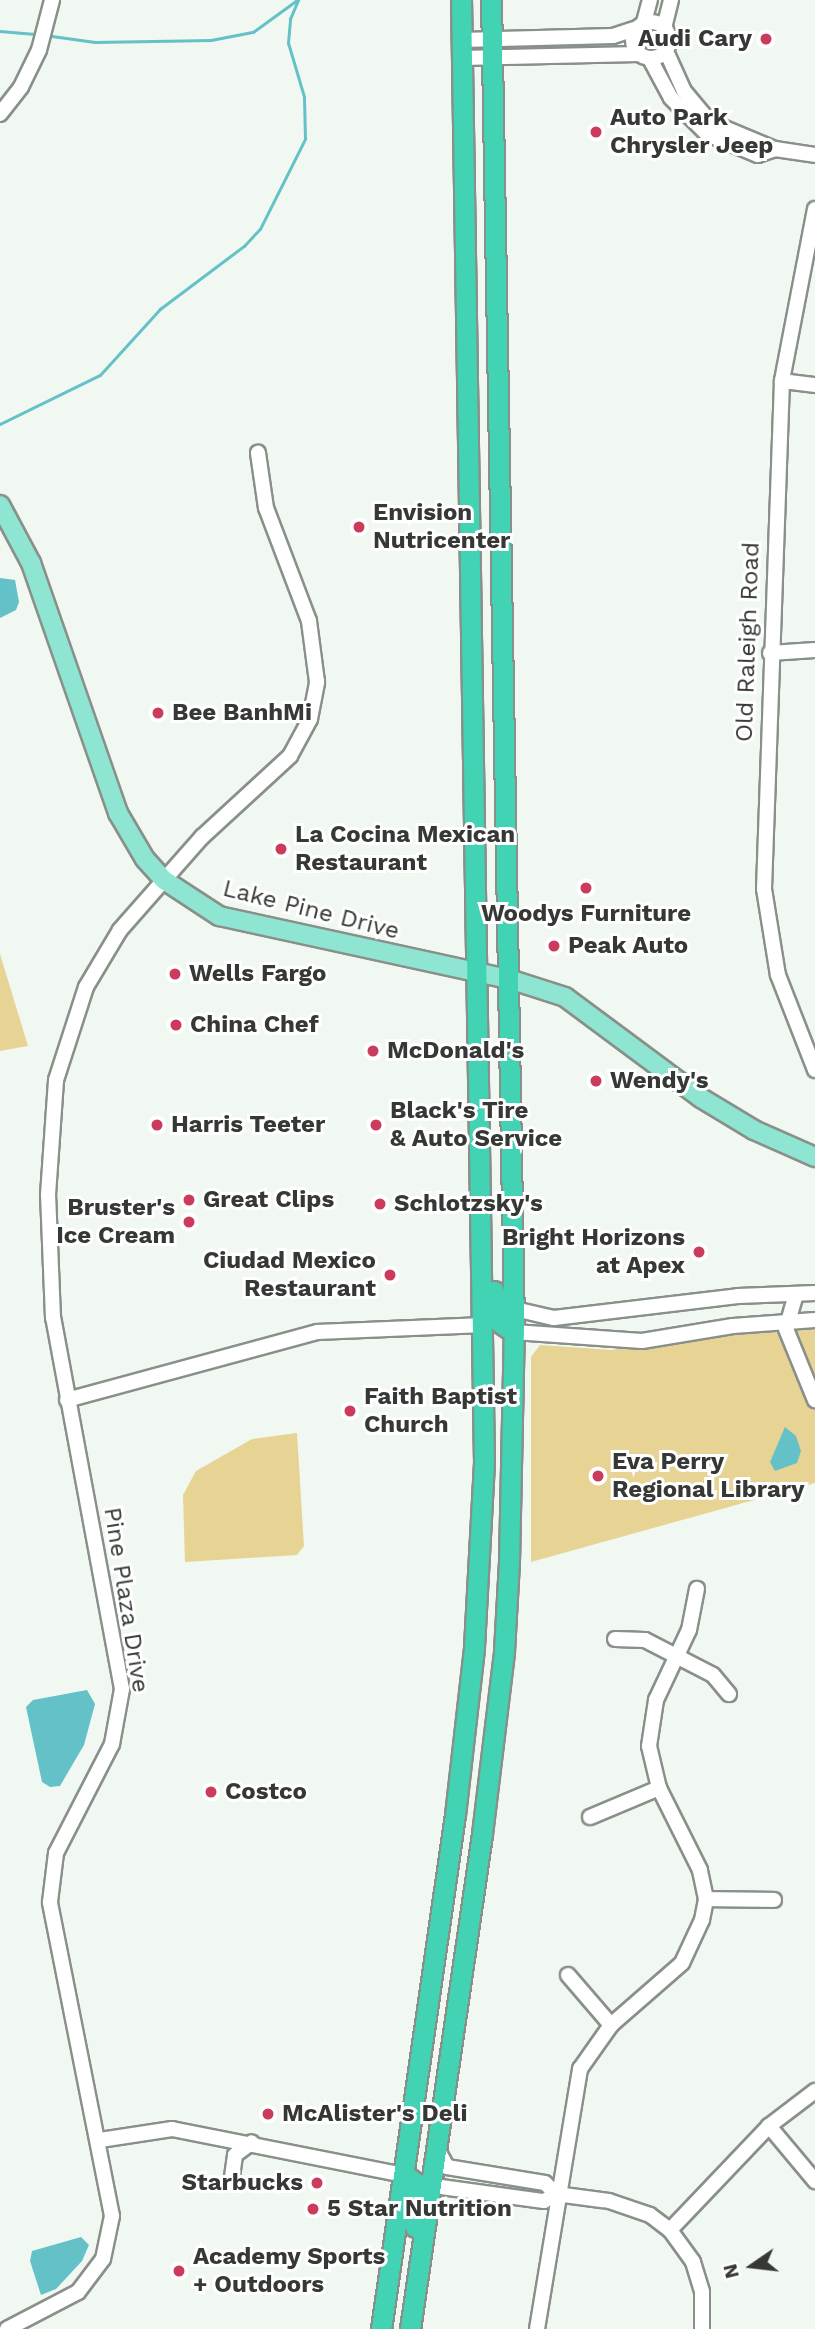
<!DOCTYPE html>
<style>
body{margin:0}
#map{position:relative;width:815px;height:2329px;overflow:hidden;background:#f0f8f1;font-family:"Work Sans",sans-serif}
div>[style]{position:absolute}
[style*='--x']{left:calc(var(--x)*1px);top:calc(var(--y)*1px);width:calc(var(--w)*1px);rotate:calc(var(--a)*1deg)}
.green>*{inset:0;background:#e7d494}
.water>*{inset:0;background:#64c1c8}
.stream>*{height:2.5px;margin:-1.25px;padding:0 1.25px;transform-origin:1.25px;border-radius:1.25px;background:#64c1c8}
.roads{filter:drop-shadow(2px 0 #89908a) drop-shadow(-2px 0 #89908a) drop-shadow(0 2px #89908a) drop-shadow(0 -2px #89908a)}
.minor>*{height:14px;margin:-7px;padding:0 7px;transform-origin:7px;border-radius:7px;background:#fff}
.minor>.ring{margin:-7px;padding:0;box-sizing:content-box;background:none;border:14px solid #fff;border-radius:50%}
.major>*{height:18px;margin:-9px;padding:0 9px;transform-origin:9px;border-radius:9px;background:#8ee5d2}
.highway>*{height:19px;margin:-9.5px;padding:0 9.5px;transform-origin:9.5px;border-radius:9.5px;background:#42d3b4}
.dots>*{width:19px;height:19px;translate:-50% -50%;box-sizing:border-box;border:4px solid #fff;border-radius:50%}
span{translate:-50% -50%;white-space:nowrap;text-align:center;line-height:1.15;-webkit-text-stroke:6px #fff;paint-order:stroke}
.poi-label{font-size:24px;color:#353835;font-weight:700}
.right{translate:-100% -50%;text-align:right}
.left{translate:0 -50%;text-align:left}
.street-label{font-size:24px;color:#353835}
.north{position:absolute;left:717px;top:2231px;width:70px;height:70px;-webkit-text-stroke:5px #fff;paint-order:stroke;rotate:256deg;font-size:19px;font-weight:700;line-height:28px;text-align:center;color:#353835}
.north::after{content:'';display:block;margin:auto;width:24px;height:32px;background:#353835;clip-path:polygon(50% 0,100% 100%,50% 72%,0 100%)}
</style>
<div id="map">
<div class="green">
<i style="clip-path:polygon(0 954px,28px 1046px,0 1051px)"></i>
<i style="clip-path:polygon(815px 1320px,815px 1483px,531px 1562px,531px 1357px,540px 1345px,612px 1350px)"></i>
<i style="clip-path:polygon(297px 1433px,304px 1546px,297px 1555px,185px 1562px,183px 1495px,196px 1471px,252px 1439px)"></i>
</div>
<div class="water">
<i style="clip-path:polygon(0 578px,15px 580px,19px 602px,16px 610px,0 618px)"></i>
<i style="clip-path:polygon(785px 1427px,796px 1436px,801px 1451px,797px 1463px,775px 1471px,770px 1462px)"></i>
<i style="clip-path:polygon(87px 1690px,95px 1704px,84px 1745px,60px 1786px,50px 1787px,42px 1782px,26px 1707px,33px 1700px)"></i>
<i style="clip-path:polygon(81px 2237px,89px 2245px,82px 2261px,56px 2289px,41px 2295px,30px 2261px,32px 2251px)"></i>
</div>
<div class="stream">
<i style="--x:0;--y:31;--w:35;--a:5"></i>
<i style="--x:52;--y:36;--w:43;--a:7.9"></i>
<i style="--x:95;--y:42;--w:116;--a:-1"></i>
<i style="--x:211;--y:40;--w:43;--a:-10.8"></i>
<i style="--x:253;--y:32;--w:54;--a:-36"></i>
<i style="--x:0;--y:424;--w:111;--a:-26.1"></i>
<i style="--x:100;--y:375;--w:89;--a:-47.7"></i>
<i style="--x:160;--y:309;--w:105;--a:-36.9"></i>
<i style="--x:244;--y:246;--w:23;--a:-47"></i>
<i style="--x:260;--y:229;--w:101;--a:-63.4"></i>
<i style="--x:305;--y:139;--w:42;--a:-91.4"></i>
<i style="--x:304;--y:97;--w:56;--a:-106.5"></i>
<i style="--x:288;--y:43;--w:24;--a:-85"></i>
<i style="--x:290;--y:19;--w:21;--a:-67"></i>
</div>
<div class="roads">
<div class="minor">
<i style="--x:644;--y:22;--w:23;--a:-75"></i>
<i class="ring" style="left:633px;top:22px;width:22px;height:22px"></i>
<i style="--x:664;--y:28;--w:29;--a:-76"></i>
<i style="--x:461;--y:40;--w:152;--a:-1.5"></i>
<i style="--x:613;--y:36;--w:25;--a:-18"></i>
<i style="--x:666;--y:51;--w:44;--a:65.8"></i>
<i style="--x:684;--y:91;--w:40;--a:50"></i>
<i style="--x:710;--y:122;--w:70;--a:22.6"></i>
<i style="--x:775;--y:149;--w:40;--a:8.5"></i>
<i style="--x:462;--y:58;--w:176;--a:-1.3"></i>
<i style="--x:650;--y:59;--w:44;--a:61.7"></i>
<i style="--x:671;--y:98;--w:51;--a:45"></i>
<i style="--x:707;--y:134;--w:55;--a:22.4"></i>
<i style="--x:758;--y:155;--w:18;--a:-19"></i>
<i style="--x:0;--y:114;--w:34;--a:-52"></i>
<i style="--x:21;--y:87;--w:41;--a:-64.1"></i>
<i style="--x:39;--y:50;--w:52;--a:-75.4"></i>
<i style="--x:815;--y:209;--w:175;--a:100.9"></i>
<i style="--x:782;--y:381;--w:508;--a:92.03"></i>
<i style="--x:764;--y:889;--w:87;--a:80.8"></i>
<i style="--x:778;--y:975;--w:102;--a:68.7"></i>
<i style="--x:782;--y:381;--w:33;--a:7"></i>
<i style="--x:770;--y:653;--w:45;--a:-3.8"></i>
<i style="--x:796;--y:1294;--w:36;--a:106"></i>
<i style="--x:786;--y:1329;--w:77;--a:67.8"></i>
<i style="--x:514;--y:1299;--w:12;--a:66"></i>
<i style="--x:519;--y:1310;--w:36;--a:13"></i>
<i style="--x:554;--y:1318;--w:185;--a:-6.8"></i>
<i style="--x:738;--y:1296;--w:77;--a:-2.2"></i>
<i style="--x:514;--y:1332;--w:128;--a:4"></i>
<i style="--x:642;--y:1341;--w:92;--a:-9.4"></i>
<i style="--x:733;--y:1326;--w:82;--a:-4.2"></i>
<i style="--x:67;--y:1400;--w:259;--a:-15.2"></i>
<i style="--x:317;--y:1332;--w:167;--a:-2.4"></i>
<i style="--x:615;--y:1639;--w:30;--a:2"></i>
<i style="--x:645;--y:1640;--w:76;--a:27.2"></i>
<i style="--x:713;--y:1675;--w:25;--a:50"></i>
<i style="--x:590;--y:1817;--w:75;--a:-22.8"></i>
<i style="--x:706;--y:1899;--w:68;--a:0.8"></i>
<i style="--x:568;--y:1975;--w:66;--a:49.3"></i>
<i style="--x:769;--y:2126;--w:72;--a:50.1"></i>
<i style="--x:100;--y:2140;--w:73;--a:-8.7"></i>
<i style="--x:172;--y:2129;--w:237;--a:11.2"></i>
<i style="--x:439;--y:2152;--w:17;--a:62"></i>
<i style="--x:447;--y:2167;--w:99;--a:9.3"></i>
<i style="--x:545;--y:2183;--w:16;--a:45"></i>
<i style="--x:231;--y:2184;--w:29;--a:-82"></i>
<i style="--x:235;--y:2155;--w:21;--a:-37"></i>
<i style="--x:434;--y:2186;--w:111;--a:7.8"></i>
<i style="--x:544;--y:2201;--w:14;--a:-30"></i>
<i style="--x:556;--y:2194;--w:53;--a:7.5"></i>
<i style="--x:609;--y:2201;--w:43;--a:18.9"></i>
<i style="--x:650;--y:2215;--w:25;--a:37"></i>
<i style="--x:670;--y:2230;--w:39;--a:54"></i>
<i style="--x:693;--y:2262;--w:31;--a:73"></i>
<i style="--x:702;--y:2292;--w:37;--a:90"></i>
<i style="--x:670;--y:2230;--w:144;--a:-46.4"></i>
<i style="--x:769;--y:2126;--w:58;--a:-37.3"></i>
<i style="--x:7;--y:2329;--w:80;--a:-27.5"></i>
<i style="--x:78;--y:2292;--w:41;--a:-52.9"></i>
<i style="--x:103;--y:2259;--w:44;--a:-78.2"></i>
<i style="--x:112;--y:2216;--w:320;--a:-101.2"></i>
<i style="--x:50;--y:1902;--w:49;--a:-83"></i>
<i style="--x:56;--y:1853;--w:123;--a:-62.8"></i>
<i style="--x:112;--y:1744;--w:56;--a:-79.7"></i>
<i style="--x:122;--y:1689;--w:377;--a:-100.5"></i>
<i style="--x:53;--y:1318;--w:123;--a:-92.3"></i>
<i style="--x:48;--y:1195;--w:115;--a:-86"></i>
<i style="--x:56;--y:1080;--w:98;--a:-72.1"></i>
<i style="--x:86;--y:987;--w:66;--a:-59.2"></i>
<i style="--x:120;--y:930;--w:124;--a:-48.6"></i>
<i style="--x:202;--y:837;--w:120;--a:-42.6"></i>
<i style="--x:290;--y:756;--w:42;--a:-61.6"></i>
<i style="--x:310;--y:719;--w:38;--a:-79"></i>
<i style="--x:317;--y:682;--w:62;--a:-97.5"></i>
<i style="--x:309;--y:621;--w:121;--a:-110.8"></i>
<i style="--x:266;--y:508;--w:56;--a:-98.3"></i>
<i style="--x:537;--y:2329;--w:264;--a:-80.6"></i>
<i style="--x:580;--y:2069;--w:54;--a:-54.8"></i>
<i style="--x:611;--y:2025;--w:94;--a:-41.1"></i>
<i style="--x:682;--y:1963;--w:47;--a:-65.1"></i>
<i style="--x:702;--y:1920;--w:21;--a:-79"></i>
<i style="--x:706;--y:1899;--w:30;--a:-102"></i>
<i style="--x:700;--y:1870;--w:92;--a:-116.6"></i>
<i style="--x:659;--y:1788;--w:43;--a:-103.4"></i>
<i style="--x:649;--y:1746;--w:47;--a:-81.3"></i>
<i style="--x:656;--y:1700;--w:77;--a:-64.8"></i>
<i style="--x:689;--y:1630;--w:42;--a:-79"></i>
</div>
<div class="major">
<i style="--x:0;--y:505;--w:66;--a:61.9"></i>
<i style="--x:31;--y:563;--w:265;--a:70.8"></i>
<i style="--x:118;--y:813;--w:53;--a:59.6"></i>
<i style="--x:145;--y:859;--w:28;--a:48"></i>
<i style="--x:164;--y:880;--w:66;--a:33.2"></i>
<i style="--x:219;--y:916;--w:297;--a:12.3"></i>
<i style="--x:509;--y:979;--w:59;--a:17.8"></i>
<i style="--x:565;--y:997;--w:169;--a:36.6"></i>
<i style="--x:701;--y:1098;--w:62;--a:31.1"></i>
<i style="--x:754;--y:1130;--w:67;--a:23.9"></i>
</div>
<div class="highway">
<i style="--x:494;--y:1291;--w:31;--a:81"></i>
<i style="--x:499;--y:1322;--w:18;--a:34"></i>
<i style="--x:405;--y:2175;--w:14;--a:36"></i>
<i style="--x:416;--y:2183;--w:44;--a:91.3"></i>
<i style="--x:381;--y:2329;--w:519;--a:-81.81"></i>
<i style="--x:455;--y:1815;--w:169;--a:-83.5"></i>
<i style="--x:474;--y:1647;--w:185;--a:-86.9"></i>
<i style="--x:484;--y:1462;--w:1462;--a:-90.9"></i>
<i style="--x:410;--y:2329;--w:500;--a:-81.72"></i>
<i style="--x:482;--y:1834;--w:184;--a:-83.1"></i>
<i style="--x:504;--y:1651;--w:89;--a:-86.8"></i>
<i style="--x:509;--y:1562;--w:236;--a:-88.8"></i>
<i style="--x:514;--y:1326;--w:1326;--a:-90.99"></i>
</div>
</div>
<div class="dots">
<i style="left:766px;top:39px;background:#cb3c5c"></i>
<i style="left:596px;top:132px;background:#cb3c5c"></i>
<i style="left:359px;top:527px;background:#cb3c5c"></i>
<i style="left:158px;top:713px;background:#cb3c5c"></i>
<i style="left:281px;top:849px;background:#cb3c5c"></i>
<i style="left:586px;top:888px;background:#cb3c5c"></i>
<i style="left:554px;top:946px;background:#cb3c5c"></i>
<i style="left:175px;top:974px;background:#cb3c5c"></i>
<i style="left:176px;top:1025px;background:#cb3c5c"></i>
<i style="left:373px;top:1051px;background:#cb3c5c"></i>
<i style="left:596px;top:1081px;background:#cb3c5c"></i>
<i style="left:157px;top:1125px;background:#cb3c5c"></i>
<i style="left:376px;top:1125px;background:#cb3c5c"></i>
<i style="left:189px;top:1200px;background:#cb3c5c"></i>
<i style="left:380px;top:1204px;background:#cb3c5c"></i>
<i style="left:189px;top:1222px;background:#cb3c5c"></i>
<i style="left:699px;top:1252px;background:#cb3c5c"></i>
<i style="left:390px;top:1275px;background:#cb3c5c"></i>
<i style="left:350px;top:1411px;background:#cb3c5c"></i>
<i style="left:598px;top:1476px;background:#cb3c5c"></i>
<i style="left:211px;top:1792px;background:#cb3c5c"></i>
<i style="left:268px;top:2114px;background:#cb3c5c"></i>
<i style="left:317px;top:2183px;background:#cb3c5c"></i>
<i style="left:313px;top:2209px;background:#cb3c5c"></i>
<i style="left:179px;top:2271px;background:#cb3c5c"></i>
</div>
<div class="poi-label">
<span class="right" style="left:752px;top:39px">Audi Cary</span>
<span class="left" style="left:610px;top:132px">Auto Park<br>Chrysler Jeep</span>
<span class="left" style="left:373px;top:527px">Envision<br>Nutricenter</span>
<span class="left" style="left:172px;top:713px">Bee BanhMi</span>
<span class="left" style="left:295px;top:849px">La Cocina Mexican<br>Restaurant</span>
<span style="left:586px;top:914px">Woodys Furniture</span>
<span class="left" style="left:568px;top:946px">Peak Auto</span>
<span class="left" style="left:189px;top:974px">Wells Fargo</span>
<span class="left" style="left:190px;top:1025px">China Chef</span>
<span class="left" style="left:387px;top:1051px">McDonald's</span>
<span class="left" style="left:610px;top:1081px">Wendy's</span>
<span class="left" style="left:390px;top:1125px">Black's Tire<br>&amp; Auto Service</span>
<span class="left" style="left:171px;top:1125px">Harris Teeter</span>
<span class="left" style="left:203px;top:1200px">Great Clips</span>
<span class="left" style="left:394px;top:1204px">Schlotzsky's</span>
<span class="right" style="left:175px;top:1222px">Bruster's<br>Ice Cream</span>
<span class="right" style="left:685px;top:1252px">Bright Horizons<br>at Apex</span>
<span class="right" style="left:376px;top:1275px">Ciudad Mexico<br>Restaurant</span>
<span class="left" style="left:364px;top:1411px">Faith Baptist<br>Church</span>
<span class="left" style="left:612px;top:1476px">Eva Perry<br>Regional Library</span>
<span class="left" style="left:225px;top:1792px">Costco</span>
<span class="left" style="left:282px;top:2114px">McAlister's Deli</span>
<span class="right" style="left:303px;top:2183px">Starbucks</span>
<span class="left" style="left:327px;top:2209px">5 Star Nutrition</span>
<span class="left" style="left:193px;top:2271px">Academy Sports<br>+ Outdoors</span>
</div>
<div class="street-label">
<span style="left:748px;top:642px;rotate:-88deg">Old Raleigh Road</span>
<span style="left:311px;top:910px;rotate:14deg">Lake Pine Drive</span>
<span style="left:126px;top:1600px;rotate:81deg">Pine Plaza Drive</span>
</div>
<div class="north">N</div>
</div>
